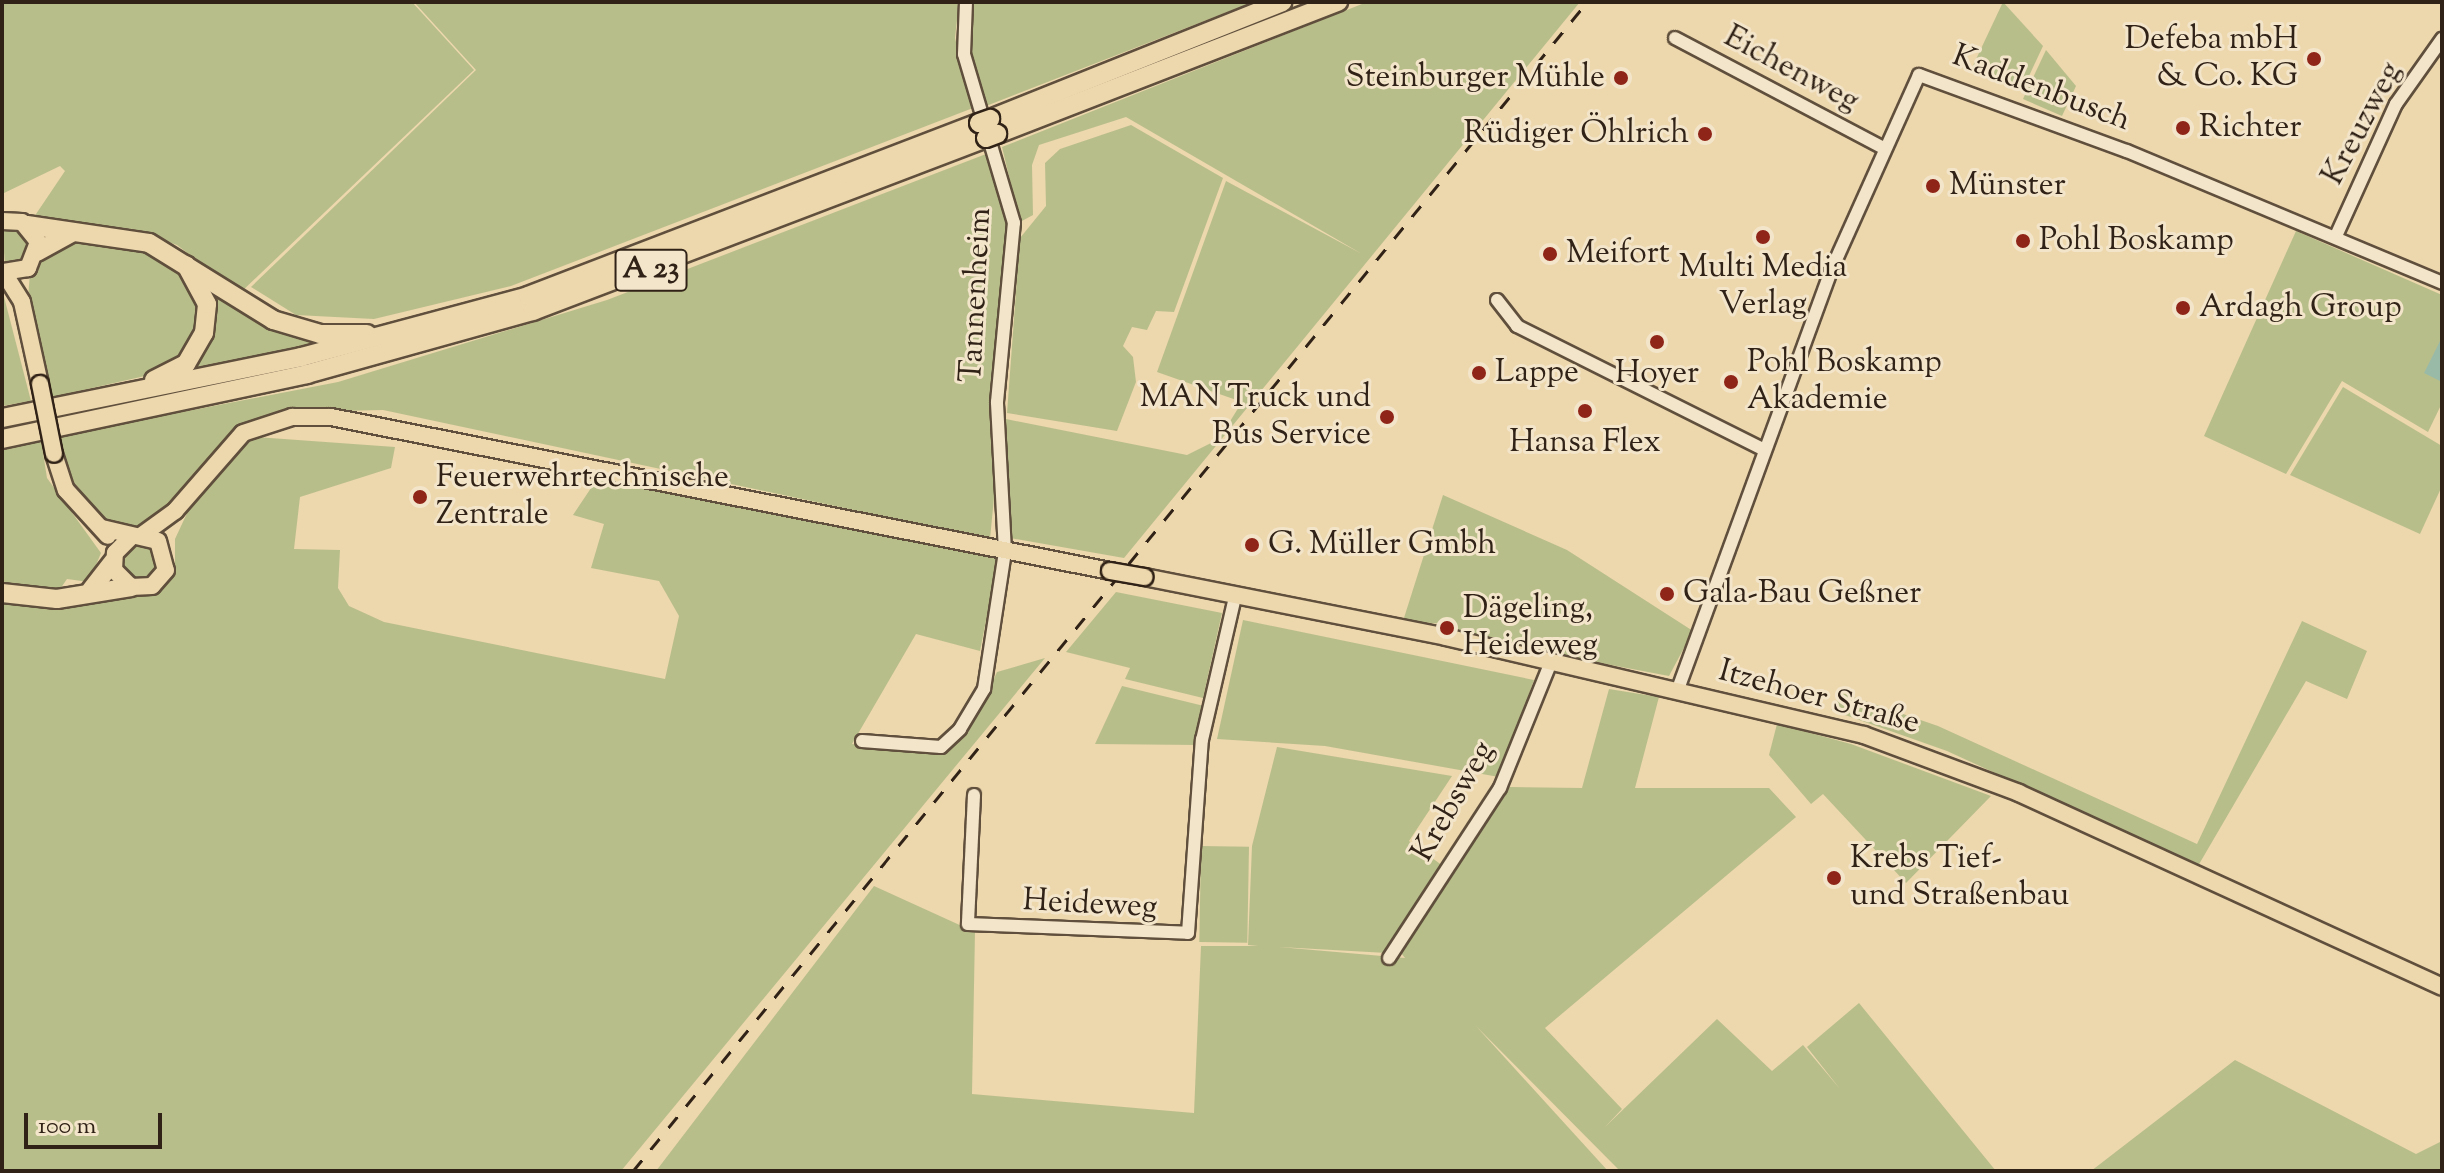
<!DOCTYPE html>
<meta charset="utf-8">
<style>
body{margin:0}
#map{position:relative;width:2444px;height:1173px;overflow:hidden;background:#edd7ad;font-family:"Sorts Mill Goudy",serif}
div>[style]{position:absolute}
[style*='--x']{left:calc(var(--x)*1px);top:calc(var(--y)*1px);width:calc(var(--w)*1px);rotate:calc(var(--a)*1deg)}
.green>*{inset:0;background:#b8be8a;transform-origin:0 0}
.water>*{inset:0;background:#9abaa8}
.roads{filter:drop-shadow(2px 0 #5f4f3c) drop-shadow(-2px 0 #5f4f3c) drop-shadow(0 2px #5f4f3c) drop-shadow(0 -2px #5f4f3c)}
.minor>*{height:12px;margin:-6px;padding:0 6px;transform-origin:6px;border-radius:6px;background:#f3e5ca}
.major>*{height:16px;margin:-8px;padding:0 8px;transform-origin:8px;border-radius:8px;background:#edd7ad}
.highway>*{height:18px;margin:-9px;padding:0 9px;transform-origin:9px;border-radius:9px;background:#edd7ad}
.rail>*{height:3px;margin-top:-1.5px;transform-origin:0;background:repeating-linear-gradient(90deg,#302216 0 14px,transparent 0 28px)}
.bridges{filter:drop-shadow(2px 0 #302216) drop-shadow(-2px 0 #302216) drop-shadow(0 2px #302216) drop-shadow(0 -2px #302216)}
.major-bridge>*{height:16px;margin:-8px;padding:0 8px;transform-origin:8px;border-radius:8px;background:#edd7ad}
.highway-bridge>*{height:18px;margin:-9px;padding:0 9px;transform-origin:9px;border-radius:9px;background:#edd7ad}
.dots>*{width:22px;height:22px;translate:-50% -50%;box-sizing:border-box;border:4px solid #f3e5ca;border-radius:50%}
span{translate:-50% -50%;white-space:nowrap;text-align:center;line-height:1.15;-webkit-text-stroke:6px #f3e5ca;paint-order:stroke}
.shield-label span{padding:2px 6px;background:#f3e5ca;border:2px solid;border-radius:6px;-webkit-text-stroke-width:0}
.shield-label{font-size:30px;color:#302216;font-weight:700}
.poi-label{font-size:32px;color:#302216}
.right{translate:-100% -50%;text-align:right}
.left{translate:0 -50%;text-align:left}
.street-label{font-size:32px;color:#302216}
.frame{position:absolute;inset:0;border:4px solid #302216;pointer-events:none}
.scale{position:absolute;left:24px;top:1113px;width:138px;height:36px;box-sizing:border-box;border:4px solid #302216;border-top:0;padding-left:10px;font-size:24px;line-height:28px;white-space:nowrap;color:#302216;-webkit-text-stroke:6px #f3e5ca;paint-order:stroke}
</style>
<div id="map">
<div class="green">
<i style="clip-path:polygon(2px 2px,412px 2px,474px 70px,240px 293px,177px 245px,133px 229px,59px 227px,34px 217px,65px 171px,60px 166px,2px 194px)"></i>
<i style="clip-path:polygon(414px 2px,959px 2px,955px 38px,973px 108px,511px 286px,374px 319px,296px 315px,251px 287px,476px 70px)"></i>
<i style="clip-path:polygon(968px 2px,1253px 2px,986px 106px,968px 53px)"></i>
<i style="clip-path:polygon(1367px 2px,1580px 2px,1124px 558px,1010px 538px,1006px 419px,1187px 455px,1219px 439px,1242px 402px,1157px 372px,1226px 181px,1362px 254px,1126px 117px,1039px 145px,1032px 165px,1033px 215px,1020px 222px,1002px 147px)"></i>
<i style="clip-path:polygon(2003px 2px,2043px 46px,2022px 91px,1970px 72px)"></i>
<i style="clip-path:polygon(2046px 50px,2076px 86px,2062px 116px,2023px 99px)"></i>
<i style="clip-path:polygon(1131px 125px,1223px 178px,1174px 312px,1156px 311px,1147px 330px,1132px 327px,1123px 346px,1133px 357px,1136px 382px,1117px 431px,1007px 413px,1020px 238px,1046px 206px,1045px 163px,1060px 149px)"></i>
<i style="clip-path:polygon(986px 154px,1003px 189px,1007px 236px,990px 392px,996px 477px,990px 539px,383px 410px,291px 412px,240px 427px,142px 530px,105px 524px,64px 473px,59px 436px,338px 382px,607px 300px)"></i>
<i style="clip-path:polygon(15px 224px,31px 237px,24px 262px,5px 265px,2px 226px)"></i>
<i style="clip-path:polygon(2296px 231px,2442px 295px,2442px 403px,2428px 432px,2342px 381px,2286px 474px,2204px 436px)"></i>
<i style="clip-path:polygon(69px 240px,139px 246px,174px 260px,203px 303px,193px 348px,167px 371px,48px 398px,28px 298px,30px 273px,41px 255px)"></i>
<i style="clip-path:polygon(197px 272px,331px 339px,185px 371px,201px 354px)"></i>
<i style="clip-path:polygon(2px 289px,31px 401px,2px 406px)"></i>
<i style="clip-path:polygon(2343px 387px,2442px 446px,2442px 486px,2420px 534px,2290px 475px)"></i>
<i style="clip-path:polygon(256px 437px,395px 447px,391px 468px,300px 497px,294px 549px,340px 550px,338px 588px,349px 606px,384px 622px,665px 679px,679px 616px,659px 581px,591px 568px,604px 524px,573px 515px,597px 479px,998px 559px,980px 651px,916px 634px,852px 744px,944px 752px,980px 710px,997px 672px,1045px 658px,621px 1171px,2px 1171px,2px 598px,30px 605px,162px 590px,175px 570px,175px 539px,189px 509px,228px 455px)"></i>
<i style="clip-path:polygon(41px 440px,47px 478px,101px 553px,89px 582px,67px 579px,58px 592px,2px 586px,2px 450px)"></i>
<i style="clip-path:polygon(1443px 495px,1567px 550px,1693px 631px,1669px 676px,1489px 642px,1446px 624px,1403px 621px)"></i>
<i style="clip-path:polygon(133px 541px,153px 544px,161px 561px,152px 578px,132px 580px,122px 570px,120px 556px)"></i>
<i style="clip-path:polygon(1116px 592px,1222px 613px,1203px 698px,1125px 679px,1130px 668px,1066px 652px)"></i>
<i style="clip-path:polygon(1243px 620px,1534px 680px,1499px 777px,1325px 746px,1217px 739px)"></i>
<i style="clip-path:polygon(2302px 621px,2367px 651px,2347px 699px,2306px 681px,2198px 866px,1947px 751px,1831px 710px,1842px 693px,1938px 726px,2197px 844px)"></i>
<i style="clip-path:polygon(1122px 686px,1204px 706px,1197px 745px,1095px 744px)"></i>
<i style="clip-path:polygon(1609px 689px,1659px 697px,1635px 788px,1769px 788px,1796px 817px,1545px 1028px,1622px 1109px,1605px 1127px,1717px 1019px,1772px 1071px,1803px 1045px,1840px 1089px,1807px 1047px,1859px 1003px,1996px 1171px,1620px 1171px,1476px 1026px,1608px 1171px,656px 1171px,874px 886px,975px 932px,972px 1094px,1194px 1113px,1201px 946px,1258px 946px,1248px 945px,1252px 846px,1277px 747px,1452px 776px,1409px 841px,1443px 866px,1387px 953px,1279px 947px,1405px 958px,1401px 953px,1509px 787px,1582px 788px)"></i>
<i style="clip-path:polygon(1777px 724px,1851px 744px,1991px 796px,1906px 883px,1823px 794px,1811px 804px,1769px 755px)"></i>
<i style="left:1201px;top:846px;width:48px;height:96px;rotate:1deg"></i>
<i style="clip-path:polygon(2235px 1060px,2416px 1154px,2442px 1141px,2442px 1171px,2091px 1171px)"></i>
</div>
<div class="water">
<i style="clip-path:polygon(2442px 337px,2442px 382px,2424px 373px)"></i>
</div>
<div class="roads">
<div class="minor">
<i style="--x:1675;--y:38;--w:234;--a:27.8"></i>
<i style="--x:2336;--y:236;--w:145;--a:-65.6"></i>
<i style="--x:2396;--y:104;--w:80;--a:-54.7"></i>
<i style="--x:1497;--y:300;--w:33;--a:52"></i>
<i style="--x:1517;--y:326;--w:275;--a:26.6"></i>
<i style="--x:1678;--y:689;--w:443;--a:-69.9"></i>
<i style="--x:1830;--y:273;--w:217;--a:-65.8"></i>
<i style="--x:1919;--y:75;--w:221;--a:20.1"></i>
<i style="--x:2127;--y:151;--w:342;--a:22.7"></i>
<i style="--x:862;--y:741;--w:79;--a:4.3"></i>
<i style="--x:941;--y:747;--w:26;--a:-43"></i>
<i style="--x:960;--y:729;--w:47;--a:-59"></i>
<i style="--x:984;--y:689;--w:140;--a:-81.3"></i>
<i style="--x:1005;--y:551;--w:149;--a:-93.1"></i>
<i style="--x:997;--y:402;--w:180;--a:-84.6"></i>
<i style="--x:1014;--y:223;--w:176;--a:-106.5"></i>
<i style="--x:964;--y:54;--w:52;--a:-87.8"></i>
<i style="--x:974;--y:795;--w:129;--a:92.7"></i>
<i style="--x:968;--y:924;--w:220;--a:2.3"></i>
<i style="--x:1188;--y:933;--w:194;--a:-85.9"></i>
<i style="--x:1202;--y:740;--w:147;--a:-77"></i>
<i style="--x:1389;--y:958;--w:203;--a:-56.9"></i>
<i style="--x:1500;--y:788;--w:134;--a:-68"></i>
</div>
<div class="major">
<i style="--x:2;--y:221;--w:20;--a:3"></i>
<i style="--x:22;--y:222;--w:26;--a:51"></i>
<i style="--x:38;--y:242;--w:28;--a:111"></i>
<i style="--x:28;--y:268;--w:26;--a:171"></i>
<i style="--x:4;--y:273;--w:34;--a:58"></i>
<i style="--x:22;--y:302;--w:84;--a:77.6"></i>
<i style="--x:54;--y:454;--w:38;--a:72"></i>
<i style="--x:66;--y:490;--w:62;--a:47.6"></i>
<i style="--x:102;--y:528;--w:57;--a:13.1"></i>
<i style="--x:158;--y:541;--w:30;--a:75"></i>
<i style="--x:166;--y:570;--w:21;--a:131"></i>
<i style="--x:152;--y:586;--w:21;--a:177"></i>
<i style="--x:131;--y:587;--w:24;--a:-135"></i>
<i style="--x:114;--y:570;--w:17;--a:-87"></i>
<i style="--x:115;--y:553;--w:24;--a:-45"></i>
<i style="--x:142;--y:535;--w:41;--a:-36"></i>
<i style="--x:175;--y:511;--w:103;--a:-48.9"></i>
<i style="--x:243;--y:433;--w:52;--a:-18.1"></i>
<i style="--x:292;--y:417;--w:39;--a:0"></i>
<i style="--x:331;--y:417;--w:794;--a:11.18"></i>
<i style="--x:1144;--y:577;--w:308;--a:11.2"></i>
<i style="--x:1446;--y:637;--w:429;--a:13.2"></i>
<i style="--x:1864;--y:735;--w:165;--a:20.5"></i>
<i style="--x:2019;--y:793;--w:465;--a:24.6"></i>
</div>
<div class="highway">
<i style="--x:990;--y:119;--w:315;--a:-21.8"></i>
<i style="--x:997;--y:134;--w:366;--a:-21.2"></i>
<i style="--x:27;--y:225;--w:123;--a:8.4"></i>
<i style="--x:149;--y:243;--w:146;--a:31.8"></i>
<i style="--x:273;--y:320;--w:49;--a:16.6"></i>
<i style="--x:320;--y:334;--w:47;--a:0"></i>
<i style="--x:37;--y:252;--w:39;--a:-29"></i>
<i style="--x:154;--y:380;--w:36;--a:-27"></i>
<i style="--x:186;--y:364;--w:36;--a:-60"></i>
<i style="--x:204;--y:333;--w:29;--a:-84"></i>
<i style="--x:207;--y:304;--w:44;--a:-118.3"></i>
<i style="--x:2;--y:418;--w:305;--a:-11.5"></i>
<i style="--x:301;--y:357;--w:235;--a:-15"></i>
<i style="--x:528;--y:296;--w:483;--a:-21"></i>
<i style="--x:2;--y:439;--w:312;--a:-12"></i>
<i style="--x:307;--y:374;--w:235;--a:-15.6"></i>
<i style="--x:533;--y:311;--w:485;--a:-20.9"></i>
<i style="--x:91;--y:590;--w:36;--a:-52"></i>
<i style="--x:2;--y:593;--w:55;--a:6.2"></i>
<i style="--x:57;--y:599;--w:75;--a:-9.2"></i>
</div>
</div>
<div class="rail">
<i style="--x:633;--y:1171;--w:1509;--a:-50.78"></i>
</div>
<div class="bridges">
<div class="major-bridge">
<i style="--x:40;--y:384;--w:71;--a:78.7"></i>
<i style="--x:1110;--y:571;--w:35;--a:10"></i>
</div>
<div class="highway-bridge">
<i style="--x:979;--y:123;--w:12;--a:-20"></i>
<i style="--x:986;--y:138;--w:12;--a:-20"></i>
</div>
</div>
<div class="dots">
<i style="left:2314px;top:59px;background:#8f2418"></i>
<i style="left:1621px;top:78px;background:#8f2418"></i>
<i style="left:2183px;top:128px;background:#8f2418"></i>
<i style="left:1705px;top:134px;background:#8f2418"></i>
<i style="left:1933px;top:186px;background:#8f2418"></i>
<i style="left:1763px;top:237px;background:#8f2418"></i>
<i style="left:2023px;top:241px;background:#8f2418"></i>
<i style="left:1550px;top:254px;background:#8f2418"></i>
<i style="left:2183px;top:308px;background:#8f2418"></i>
<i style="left:1657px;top:342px;background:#8f2418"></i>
<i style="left:1479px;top:373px;background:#8f2418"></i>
<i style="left:1731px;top:382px;background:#8f2418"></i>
<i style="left:1585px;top:411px;background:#8f2418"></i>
<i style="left:1387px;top:417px;background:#8f2418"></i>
<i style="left:420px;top:497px;background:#8f2418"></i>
<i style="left:1252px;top:545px;background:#8f2418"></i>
<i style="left:1667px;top:594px;background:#8f2418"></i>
<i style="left:1447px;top:628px;background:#8f2418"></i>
<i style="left:1834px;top:878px;background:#8f2418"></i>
</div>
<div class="shield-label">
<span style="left:651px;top:270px">A 23</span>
</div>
<div class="poi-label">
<span class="right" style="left:2298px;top:59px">Defeba mbH<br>&amp; Co. KG</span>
<span class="right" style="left:1605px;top:78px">Steinburger Mühle</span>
<span class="left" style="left:2199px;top:128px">Richter</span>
<span class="right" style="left:1689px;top:134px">Rüdiger Öhlrich</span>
<span class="left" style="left:1949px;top:186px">Münster</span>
<span class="left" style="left:2039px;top:241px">Pohl Boskamp</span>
<span class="left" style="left:1566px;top:254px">Meifort</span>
<span style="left:1763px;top:287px">Multi Media<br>Verlag</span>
<span class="left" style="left:2199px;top:308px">Ardagh Group</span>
<span class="left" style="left:1747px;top:382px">Pohl Boskamp<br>Akademie</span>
<span class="left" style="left:1495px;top:373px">Lappe</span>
<span style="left:1657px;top:374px">Hoyer</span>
<span class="right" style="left:1371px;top:417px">MAN Truck und<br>Bus Service</span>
<span style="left:1585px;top:443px">Hansa Flex</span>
<span class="left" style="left:436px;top:497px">Feuerwehrtechnische<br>Zentrale</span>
<span class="left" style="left:1268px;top:545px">G. Müller Gmbh</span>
<span class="left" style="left:1683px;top:594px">Gala-Bau Geßner</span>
<span class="left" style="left:1463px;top:628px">Dägeling,<br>Heideweg</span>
<span class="left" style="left:1850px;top:878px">Krebs Tief-<br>und Straßenbau</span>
</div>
<div class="street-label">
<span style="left:1791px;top:70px;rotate:28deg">Eichenweg</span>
<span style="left:2041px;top:89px;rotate:21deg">Kaddenbusch</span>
<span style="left:2363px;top:124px;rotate:-62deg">Kreuzweg</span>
<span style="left:977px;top:295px;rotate:-87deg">Tannenheim</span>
<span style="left:1819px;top:698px;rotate:15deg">Itzehoer Straße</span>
<span style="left:1454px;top:802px;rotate:-60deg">Krebsweg</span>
<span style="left:1090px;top:905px;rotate:3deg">Heideweg</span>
</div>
<div class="frame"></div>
<div class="scale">100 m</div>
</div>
